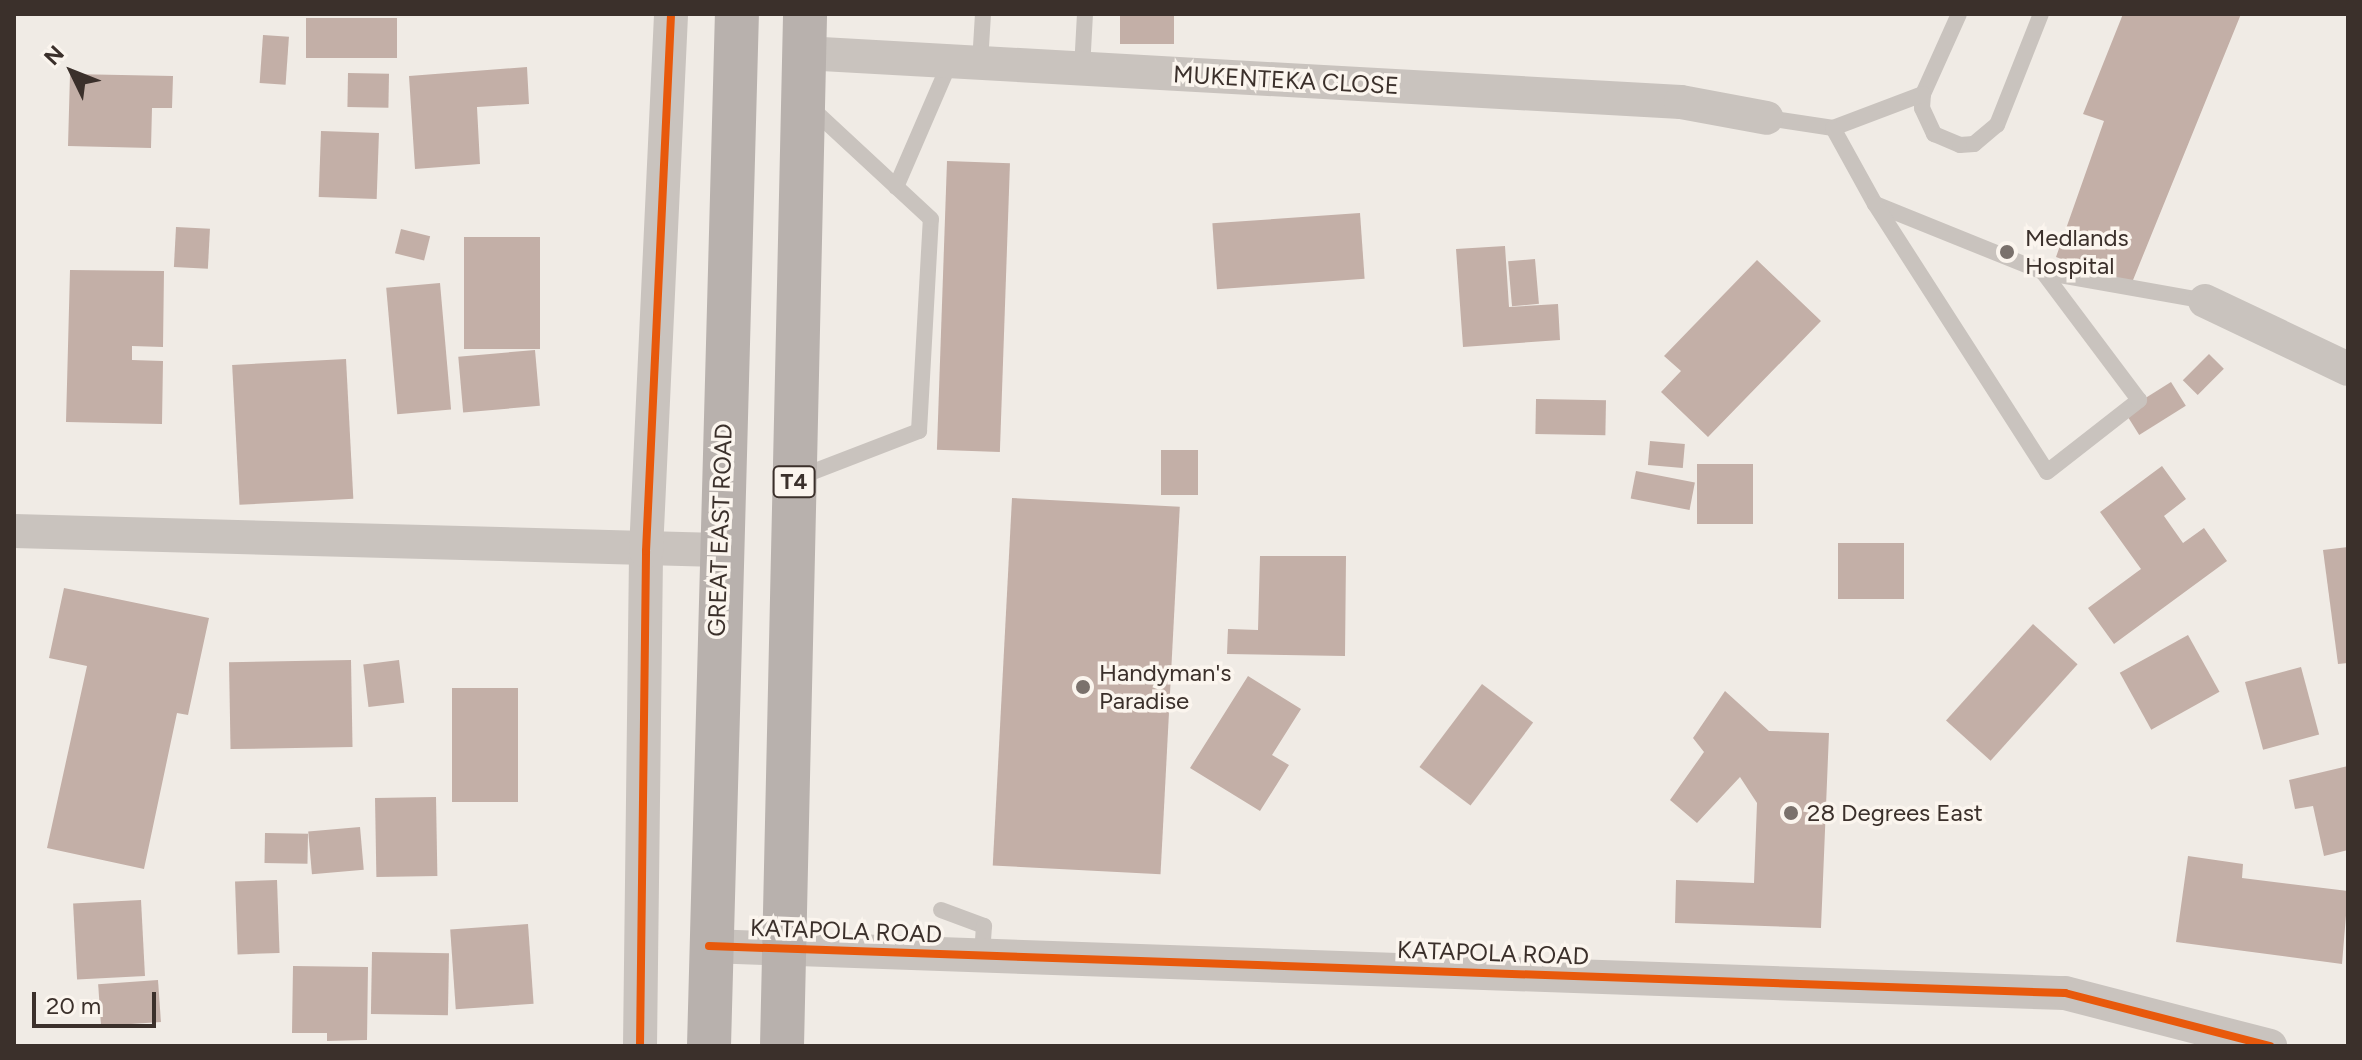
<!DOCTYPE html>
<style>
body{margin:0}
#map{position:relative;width:2362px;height:1060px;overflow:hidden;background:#f0ebe5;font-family:Figtree,sans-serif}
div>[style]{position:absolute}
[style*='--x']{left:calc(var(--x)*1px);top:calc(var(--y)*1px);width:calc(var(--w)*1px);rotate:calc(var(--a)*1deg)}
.building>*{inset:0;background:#c3afa7;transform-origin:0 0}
.lane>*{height:16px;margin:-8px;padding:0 8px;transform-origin:8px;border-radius:8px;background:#c9c3be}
.street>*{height:34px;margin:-17px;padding:0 17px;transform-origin:17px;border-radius:17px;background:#c9c3be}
.primary>*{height:44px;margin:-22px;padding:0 22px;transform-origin:22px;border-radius:22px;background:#b8b1ad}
.cycleway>*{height:8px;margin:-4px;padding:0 4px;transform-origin:4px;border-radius:4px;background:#e8590c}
.dots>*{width:22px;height:22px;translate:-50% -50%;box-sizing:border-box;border:4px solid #fbf5ee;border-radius:50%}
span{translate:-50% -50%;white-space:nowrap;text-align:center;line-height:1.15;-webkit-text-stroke:7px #fbf5ee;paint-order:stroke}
.shield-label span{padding:2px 6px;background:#fbf5ee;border:2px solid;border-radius:6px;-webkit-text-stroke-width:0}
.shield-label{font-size:22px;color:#3b302b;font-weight:700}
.street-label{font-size:24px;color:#3b302b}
.poi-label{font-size:24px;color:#3b302b}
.left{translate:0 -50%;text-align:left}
.frame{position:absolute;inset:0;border:16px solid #3b302b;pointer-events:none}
.north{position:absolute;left:32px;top:32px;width:80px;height:80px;-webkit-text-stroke:6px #fbf5ee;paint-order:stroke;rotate:313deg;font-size:22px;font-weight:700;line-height:32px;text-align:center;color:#3b302b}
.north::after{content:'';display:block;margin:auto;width:28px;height:36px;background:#3b302b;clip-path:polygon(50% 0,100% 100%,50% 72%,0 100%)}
.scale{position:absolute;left:32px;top:992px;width:124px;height:36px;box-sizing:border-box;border:4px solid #3b302b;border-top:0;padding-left:10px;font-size:24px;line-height:28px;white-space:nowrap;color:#3b302b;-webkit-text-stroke:6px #fbf5ee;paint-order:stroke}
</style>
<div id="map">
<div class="building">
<i style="left:1120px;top:14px;width:54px;height:30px"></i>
<i style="clip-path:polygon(2123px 14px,2241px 14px,2131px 285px,2056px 257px,2104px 121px,2083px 114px)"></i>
<i style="left:397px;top:18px;width:40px;height:91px;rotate:90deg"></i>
<i style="left:263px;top:35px;width:26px;height:48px;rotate:4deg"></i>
<i style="clip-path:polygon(527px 67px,529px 104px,477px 107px,480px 164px,415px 169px,409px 76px)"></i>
<i style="left:348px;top:73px;width:41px;height:34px;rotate:1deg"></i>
<i style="clip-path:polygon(70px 74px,173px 76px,172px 108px,152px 108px,151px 148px,68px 146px)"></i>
<i style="left:321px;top:131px;width:58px;height:66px;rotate:2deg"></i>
<i style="left:947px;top:161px;width:63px;height:289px;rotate:2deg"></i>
<i style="left:1360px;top:213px;width:66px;height:148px;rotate:86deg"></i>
<i style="left:176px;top:227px;width:34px;height:40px;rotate:3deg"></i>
<i style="left:401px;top:229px;width:30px;height:25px;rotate:14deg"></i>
<i style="left:464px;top:237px;width:76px;height:112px"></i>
<i style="clip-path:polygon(1505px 246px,1509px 307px,1558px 304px,1560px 340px,1463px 347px,1456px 249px)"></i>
<i style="left:1535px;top:259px;width:45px;height:27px;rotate:85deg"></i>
<i style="clip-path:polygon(1757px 260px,1821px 321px,1708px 437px,1661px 392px,1681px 371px,1664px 356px)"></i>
<i style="clip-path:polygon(70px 270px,164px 271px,163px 347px,132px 346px,132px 360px,163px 361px,162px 424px,66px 422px)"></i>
<i style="left:440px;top:283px;width:127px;height:54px;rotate:85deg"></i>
<i style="left:535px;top:350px;width:56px;height:77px;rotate:85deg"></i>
<i style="left:2209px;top:354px;width:21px;height:37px;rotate:45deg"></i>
<i style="left:346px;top:359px;width:140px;height:114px;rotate:87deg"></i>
<i style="left:2171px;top:382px;width:28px;height:55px;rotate:58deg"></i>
<i style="left:1536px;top:399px;width:70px;height:35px;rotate:1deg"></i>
<i style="left:1650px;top:441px;width:35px;height:24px;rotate:5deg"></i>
<i style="left:1198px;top:450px;width:45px;height:37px;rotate:90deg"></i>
<i style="left:1697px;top:464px;width:56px;height:60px"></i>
<i style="clip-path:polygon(2162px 466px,2186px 499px,2164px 516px,2183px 543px,2204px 528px,2227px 561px,2114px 644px,2088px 608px,2141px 569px,2100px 512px)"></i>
<i style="left:1636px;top:471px;width:60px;height:28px;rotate:11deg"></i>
<i style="left:1012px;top:498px;width:168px;height:368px;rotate:3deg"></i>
<i style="left:1904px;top:543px;width:56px;height:66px;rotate:90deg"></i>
<i style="clip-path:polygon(2348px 547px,2348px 663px,2338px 664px,2323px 550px)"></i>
<i style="clip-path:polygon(1260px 556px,1346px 556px,1345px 656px,1227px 654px,1228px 629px,1258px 630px)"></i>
<i style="clip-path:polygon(64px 588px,209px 618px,188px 715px,177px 713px,144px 869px,47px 848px,87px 666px,49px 658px)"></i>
<i style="left:2033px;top:624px;width:60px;height:130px;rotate:42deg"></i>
<i style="left:2188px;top:635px;width:65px;height:78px;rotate:61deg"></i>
<i style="left:351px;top:660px;width:87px;height:122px;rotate:89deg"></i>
<i style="left:399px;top:660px;width:43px;height:36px;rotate:83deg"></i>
<i style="left:2301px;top:667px;width:70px;height:58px;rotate:75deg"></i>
<i style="clip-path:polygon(1248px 676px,1301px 709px,1272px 755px,1289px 765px,1260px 811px,1190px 768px)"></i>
<i style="left:1482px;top:684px;width:64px;height:104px;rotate:37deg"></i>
<i style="left:452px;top:688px;width:66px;height:114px"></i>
<i style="clip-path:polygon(1725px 691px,1769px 731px,1829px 733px,1821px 928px,1675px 923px,1676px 880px,1754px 883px,1757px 803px,1740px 777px,1697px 823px,1670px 800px,1704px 752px,1693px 738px)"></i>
<i style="clip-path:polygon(2348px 766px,2348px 850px,2324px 856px,2313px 806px,2295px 809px,2289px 780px)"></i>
<i style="left:436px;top:797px;width:79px;height:61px;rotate:89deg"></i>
<i style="left:360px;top:827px;width:43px;height:52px;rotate:85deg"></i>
<i style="left:265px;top:833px;width:43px;height:30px;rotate:1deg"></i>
<i style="clip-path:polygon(2188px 856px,2243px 864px,2242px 878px,2348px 891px,2342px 964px,2176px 942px)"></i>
<i style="left:277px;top:880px;width:73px;height:42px;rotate:88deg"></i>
<i style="left:141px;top:900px;width:76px;height:68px;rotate:87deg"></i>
<i style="left:528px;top:924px;width:80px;height:78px;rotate:86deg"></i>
<i style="left:372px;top:952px;width:77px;height:62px;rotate:1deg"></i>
<i style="clip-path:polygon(293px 966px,368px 967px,367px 1040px,327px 1041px,327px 1033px,292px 1033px)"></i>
<i style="left:158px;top:980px;width:42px;height:60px;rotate:86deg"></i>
</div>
<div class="lane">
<i style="--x:1959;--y:14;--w:88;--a:114.2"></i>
<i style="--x:1923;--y:94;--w:14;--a:94"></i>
<i style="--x:1922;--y:108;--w:29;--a:65"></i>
<i style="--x:1934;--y:134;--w:28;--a:23"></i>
<i style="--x:1960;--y:145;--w:14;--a:-4"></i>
<i style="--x:1974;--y:144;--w:30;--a:-40"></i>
<i style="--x:1997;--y:125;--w:119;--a:-68.4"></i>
<i style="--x:980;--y:63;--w:49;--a:-86.5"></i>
<i style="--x:1082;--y:69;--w:55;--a:-86.9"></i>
<i style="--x:1767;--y:118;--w:67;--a:8.6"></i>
<i style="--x:1833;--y:128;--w:96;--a:-20.7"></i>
<i style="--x:1833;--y:128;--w:87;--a:61.1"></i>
<i style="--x:1875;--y:204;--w:181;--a:22"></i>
<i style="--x:2043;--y:272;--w:165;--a:10.1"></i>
<i style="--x:896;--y:187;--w:136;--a:-66.6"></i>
<i style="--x:1875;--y:204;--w:318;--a:57.3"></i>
<i style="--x:2047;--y:472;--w:117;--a:-38"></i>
<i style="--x:2139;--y:400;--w:160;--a:-126.9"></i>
<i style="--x:797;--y:478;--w:131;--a:-21.1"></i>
<i style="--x:919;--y:431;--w:212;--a:-86.8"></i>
<i style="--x:931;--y:219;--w:166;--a:-137.2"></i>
<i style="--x:941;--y:910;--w:46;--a:20.4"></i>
<i style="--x:984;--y:926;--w:29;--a:94"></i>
</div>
<div class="street">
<i style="--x:804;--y:53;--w:878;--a:3.2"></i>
<i style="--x:1681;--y:102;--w:87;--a:10.5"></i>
<i style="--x:2205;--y:301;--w:158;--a:25.4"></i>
<i style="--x:14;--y:531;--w:705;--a:1.54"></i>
<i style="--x:709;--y:946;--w:1357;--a:1.99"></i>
<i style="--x:2065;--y:993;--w:212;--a:14.5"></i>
<i style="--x:640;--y:1046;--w:495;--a:-89.3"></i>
<i style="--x:646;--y:551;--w:538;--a:-87.33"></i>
</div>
<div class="primary">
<i style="--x:709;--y:1046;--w:1032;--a:-88.45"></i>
<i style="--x:782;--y:1046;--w:1032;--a:-88.72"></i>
</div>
<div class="cycleway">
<i style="--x:709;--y:946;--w:1357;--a:1.99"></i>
<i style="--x:2065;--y:993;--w:212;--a:14.5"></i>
<i style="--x:640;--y:1046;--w:495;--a:-89.3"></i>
<i style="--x:646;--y:551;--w:538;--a:-87.33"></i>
</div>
<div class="dots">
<i style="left:2007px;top:252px;background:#7a716c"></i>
<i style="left:1083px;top:687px;background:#7a716c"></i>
<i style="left:1791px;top:813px;background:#7a716c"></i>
</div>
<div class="shield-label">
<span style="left:794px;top:482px">T4</span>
</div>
<div class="street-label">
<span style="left:1286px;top:80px;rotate:3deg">MUKENTEKA CLOSE</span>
<span style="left:720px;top:530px;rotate:-88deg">GREAT EAST ROAD</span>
<span style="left:846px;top:931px;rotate:2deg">KATAPOLA ROAD</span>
<span style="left:1493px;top:953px;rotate:2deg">KATAPOLA ROAD</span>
</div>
<div class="poi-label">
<span class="left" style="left:2025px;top:252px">Medlands<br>Hospital</span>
<span class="left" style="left:1099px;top:687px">Handyman's<br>Paradise</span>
<span class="left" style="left:1807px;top:813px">28 Degrees East</span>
</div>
<div class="frame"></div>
<div class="north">N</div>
<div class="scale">20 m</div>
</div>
